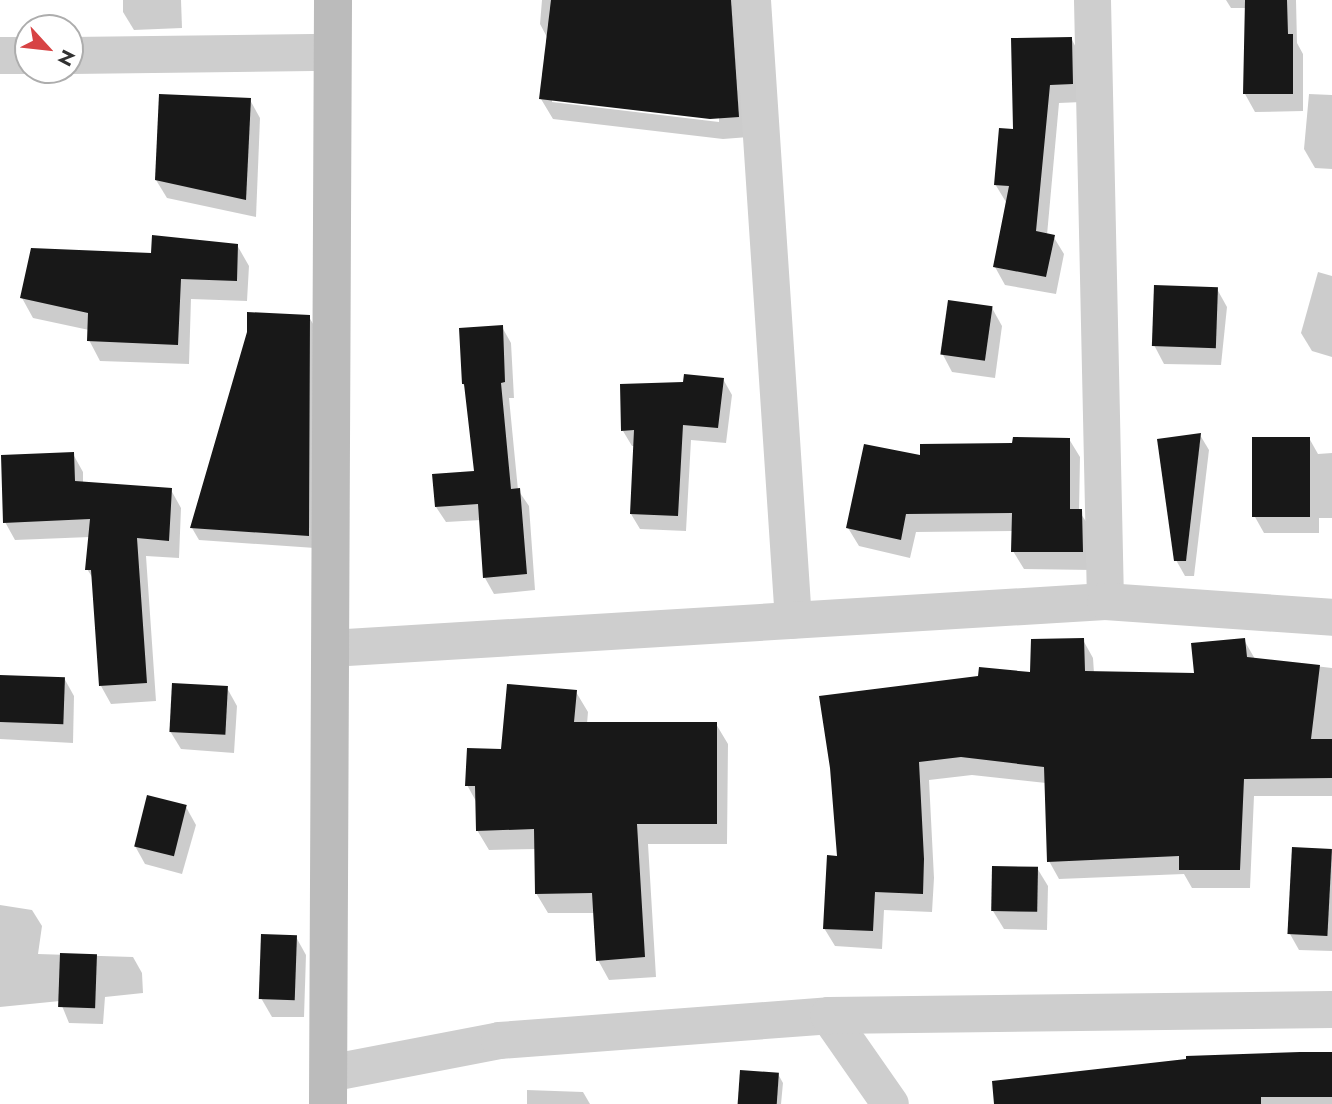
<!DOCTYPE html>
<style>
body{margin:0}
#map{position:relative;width:1332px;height:1104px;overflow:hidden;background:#fff;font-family:Jost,sans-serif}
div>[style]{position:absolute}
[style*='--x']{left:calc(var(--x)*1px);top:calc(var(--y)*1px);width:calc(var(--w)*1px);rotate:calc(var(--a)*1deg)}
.shadow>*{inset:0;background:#0003}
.building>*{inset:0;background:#181818;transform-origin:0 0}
.minor>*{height:37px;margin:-18.5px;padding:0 18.5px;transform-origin:18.5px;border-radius:18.5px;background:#cecece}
.secondary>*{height:38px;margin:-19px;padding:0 19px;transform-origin:19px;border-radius:19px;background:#bbb}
span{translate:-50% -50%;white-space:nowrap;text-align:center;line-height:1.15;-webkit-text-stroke:7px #fff;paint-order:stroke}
.north{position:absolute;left:14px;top:14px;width:70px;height:70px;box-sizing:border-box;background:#fff;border:2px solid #adadad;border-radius:50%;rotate:117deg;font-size:19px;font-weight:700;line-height:28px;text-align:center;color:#313131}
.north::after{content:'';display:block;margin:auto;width:24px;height:32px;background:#d74344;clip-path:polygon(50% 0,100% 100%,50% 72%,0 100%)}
</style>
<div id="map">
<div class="shadow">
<i style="clip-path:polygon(123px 0,181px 0,182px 28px,134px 30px,123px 12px)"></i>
<i style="clip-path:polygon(evenodd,542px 0,750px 0,749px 137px,723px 139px,553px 119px,541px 99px,548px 39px,540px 24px,542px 0,552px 99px,719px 118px,719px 122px,552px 102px,552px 99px)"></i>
<i style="clip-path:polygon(1226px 0,1296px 0,1297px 43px,1303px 54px,1303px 111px,1255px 112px,1245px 94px,1245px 8px,1231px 8px)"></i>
<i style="clip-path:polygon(1071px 38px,1081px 57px,1082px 102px,1059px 103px,1047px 235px,1053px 236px,1064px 254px,1056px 294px,1005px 285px,995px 267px,1006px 202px,995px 184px,1015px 131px)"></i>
<i style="clip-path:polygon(1309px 94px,1332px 95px,1332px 169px,1315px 168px,1304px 149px)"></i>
<i style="clip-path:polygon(250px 100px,260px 118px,256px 217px,167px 198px,156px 180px)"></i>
<i style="clip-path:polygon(237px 245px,249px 266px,247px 301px,191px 299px,189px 364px,100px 361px,89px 340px,89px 330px,33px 318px,22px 298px,153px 255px)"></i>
<i style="clip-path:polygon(1318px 272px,1332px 276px,1332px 357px,1312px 351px,1301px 333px)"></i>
<i style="clip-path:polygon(1217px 289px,1227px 307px,1221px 365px,1164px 364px,1154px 345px)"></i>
<i style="clip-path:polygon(992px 308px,1002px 326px,995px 378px,952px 372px,942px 353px)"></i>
<i style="clip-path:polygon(309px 317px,316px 329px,315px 548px,199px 540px,192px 528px)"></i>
<i style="clip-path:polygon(502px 327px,511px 343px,514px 398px,509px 398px,518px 490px,529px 506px,535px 590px,494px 594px,485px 578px,481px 520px,446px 522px,436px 507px,476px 472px,467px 390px,463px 384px)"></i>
<i style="clip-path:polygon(723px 379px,732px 395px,726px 443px,691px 440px,686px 531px,640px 529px,631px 514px,635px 446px,632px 446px,623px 431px,684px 383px)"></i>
<i style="clip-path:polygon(1200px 435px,1209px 450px,1194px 576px,1185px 576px,1176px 560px)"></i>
<i style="clip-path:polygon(1309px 438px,1318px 454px,1332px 453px,1332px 518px,1319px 518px,1319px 533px,1264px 533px,1255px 517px)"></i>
<i style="clip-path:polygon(1069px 439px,1080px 457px,1079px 511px,1091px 529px,1092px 570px,1024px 569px,1013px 551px,1013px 531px,916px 532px,910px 558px,859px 546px,848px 528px,922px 457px)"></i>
<i style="clip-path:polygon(73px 454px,83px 472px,83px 484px,171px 490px,181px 508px,179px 558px,146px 556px,156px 701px,111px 704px,101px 686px,94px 580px,87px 569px,90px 537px,15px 540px,5px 522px)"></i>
<i style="clip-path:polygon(1083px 640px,1093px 658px,1094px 673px,1196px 674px,1244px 640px,1255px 659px,1332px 668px,1332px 796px,1254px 796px,1250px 888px,1192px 888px,1184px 874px,1059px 879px,1049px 861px,1046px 783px,972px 775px,929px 780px,934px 878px,932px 912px,884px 910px,882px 949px,835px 946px,824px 928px,839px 857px,832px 768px,1032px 674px)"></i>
<i style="clip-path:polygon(0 676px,64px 678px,74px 696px,73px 743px,0 739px)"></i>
<i style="clip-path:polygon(227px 688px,237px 706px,234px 753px,181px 749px,170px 731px)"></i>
<i style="clip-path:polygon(576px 692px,588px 712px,587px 724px,716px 724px,728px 744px,727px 844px,648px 844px,656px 977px,609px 980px,598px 960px,595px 913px,548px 913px,536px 893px,536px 849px,489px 850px,477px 830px,477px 803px,467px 785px,503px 751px)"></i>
<i style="clip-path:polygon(186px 807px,196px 825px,182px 874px,145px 864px,135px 846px)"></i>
<i style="clip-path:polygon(1294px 849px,1332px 850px,1332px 951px,1299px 950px,1290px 934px)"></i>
<i style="clip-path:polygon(1037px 868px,1048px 886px,1047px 930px,1004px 929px,993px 911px)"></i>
<i style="clip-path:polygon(0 905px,32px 910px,42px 926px,38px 954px,133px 957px,142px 973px,143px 993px,105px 997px,103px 1024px,69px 1023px,60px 1001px,0 1007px)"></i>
<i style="clip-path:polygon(296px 937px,306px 955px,304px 1017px,272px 1017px,261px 998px)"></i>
<i style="clip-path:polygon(1332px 1054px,1332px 1104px,1054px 1104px)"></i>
<i style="clip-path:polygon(778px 1074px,783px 1083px,781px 1104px,741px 1104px)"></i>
<i style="clip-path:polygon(527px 1090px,583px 1092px,590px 1104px,527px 1104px)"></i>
</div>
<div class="building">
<i style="clip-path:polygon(551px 0,731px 0,739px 117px,710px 119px,539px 99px)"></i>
<i style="clip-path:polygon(1245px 0,1287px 0,1288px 34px,1293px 34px,1293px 94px,1243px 94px)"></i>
<i style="clip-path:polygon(1072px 37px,1073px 84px,1050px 85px,1036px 231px,1055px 235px,1046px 277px,993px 267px,1009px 186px,994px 185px,999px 128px,1013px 129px,1011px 38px)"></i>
<i style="clip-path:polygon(159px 94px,251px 98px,246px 200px,155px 180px)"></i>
<i style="clip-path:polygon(152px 235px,238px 244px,237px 281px,181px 279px,178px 345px,87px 341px,88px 313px,20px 298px,31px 248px,151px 253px)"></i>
<i style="left:1154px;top:285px;width:64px;height:61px;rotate:2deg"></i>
<i style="left:948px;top:300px;width:45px;height:55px;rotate:8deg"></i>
<i style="clip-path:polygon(247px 312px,310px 315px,309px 536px,190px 528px,247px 332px)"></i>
<i style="clip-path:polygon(503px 325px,505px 382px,501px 383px,511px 489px,520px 488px,527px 574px,483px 578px,478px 504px,435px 507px,432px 474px,474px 471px,464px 384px,462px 384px,459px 328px)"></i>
<i style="clip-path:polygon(684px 374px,724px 378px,718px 428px,683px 425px,678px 516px,630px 514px,634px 430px,621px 431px,620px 384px,683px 382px)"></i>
<i style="clip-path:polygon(1201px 433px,1186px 561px,1174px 561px,1157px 439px)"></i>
<i style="clip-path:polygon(1013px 437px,1070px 438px,1070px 509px,1082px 509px,1083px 552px,1011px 552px,1012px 513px,906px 514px,901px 540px,846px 528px,864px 444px,920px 455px,920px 444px,1012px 443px)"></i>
<i style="left:1252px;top:437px;width:58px;height:80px"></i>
<i style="clip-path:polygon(74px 452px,75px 481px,172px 488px,169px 541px,137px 538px,147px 683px,99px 686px,91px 570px,85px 570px,90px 519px,3px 523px,1px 455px)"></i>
<i style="clip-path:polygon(1084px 638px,1085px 671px,1194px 673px,1191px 643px,1245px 638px,1247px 657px,1320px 665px,1311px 739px,1332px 739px,1332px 778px,1244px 779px,1240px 870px,1179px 870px,1179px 856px,1047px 862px,1044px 767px,961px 757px,919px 762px,924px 859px,923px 894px,875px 892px,873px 931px,823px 929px,827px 855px,837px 856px,830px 768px,819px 696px,978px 676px,979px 667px,1030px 672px,1031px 639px)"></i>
<i style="left:0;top:675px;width:65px;height:47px;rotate:2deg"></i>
<i style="left:172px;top:683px;width:56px;height:49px;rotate:3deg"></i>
<i style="clip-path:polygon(507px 684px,577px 690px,574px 722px,717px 722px,717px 824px,637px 824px,645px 957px,596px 961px,592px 893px,535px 894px,534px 829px,476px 831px,475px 786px,465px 786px,467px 748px,501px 749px)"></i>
<i style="left:147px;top:795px;width:41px;height:53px;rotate:14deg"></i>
<i style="left:1292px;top:847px;width:40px;height:87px;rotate:3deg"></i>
<i style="left:992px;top:866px;width:46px;height:45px;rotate:1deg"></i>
<i style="left:261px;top:934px;width:36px;height:65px;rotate:2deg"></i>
<i style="left:60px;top:953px;width:37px;height:54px;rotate:2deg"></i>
<i style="clip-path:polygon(1300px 1052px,1332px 1052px,1332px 1097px,1261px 1097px,1261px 1104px,994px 1104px,992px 1081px,1186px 1059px,1186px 1056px)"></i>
<i style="left:740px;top:1070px;width:39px;height:34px;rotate:4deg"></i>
</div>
<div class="minor">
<i style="--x:752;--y:0;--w:621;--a:86.22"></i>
<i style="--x:1092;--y:0;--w:601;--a:88.76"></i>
<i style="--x:0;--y:55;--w:28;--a:0"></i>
<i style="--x:70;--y:55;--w:262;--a:-0.7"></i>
<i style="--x:330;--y:648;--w:776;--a:-3.47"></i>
<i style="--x:1105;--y:601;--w:228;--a:4"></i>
<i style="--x:828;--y:1015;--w:108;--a:55.1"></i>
<i style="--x:328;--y:1073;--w:174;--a:-10.9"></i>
<i style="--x:499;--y:1040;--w:330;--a:-4.3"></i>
<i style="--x:828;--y:1015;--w:504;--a:-0.68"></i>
</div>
<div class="secondary">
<i style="--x:328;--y:1104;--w:1104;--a:-89.74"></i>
</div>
<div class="north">N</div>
</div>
